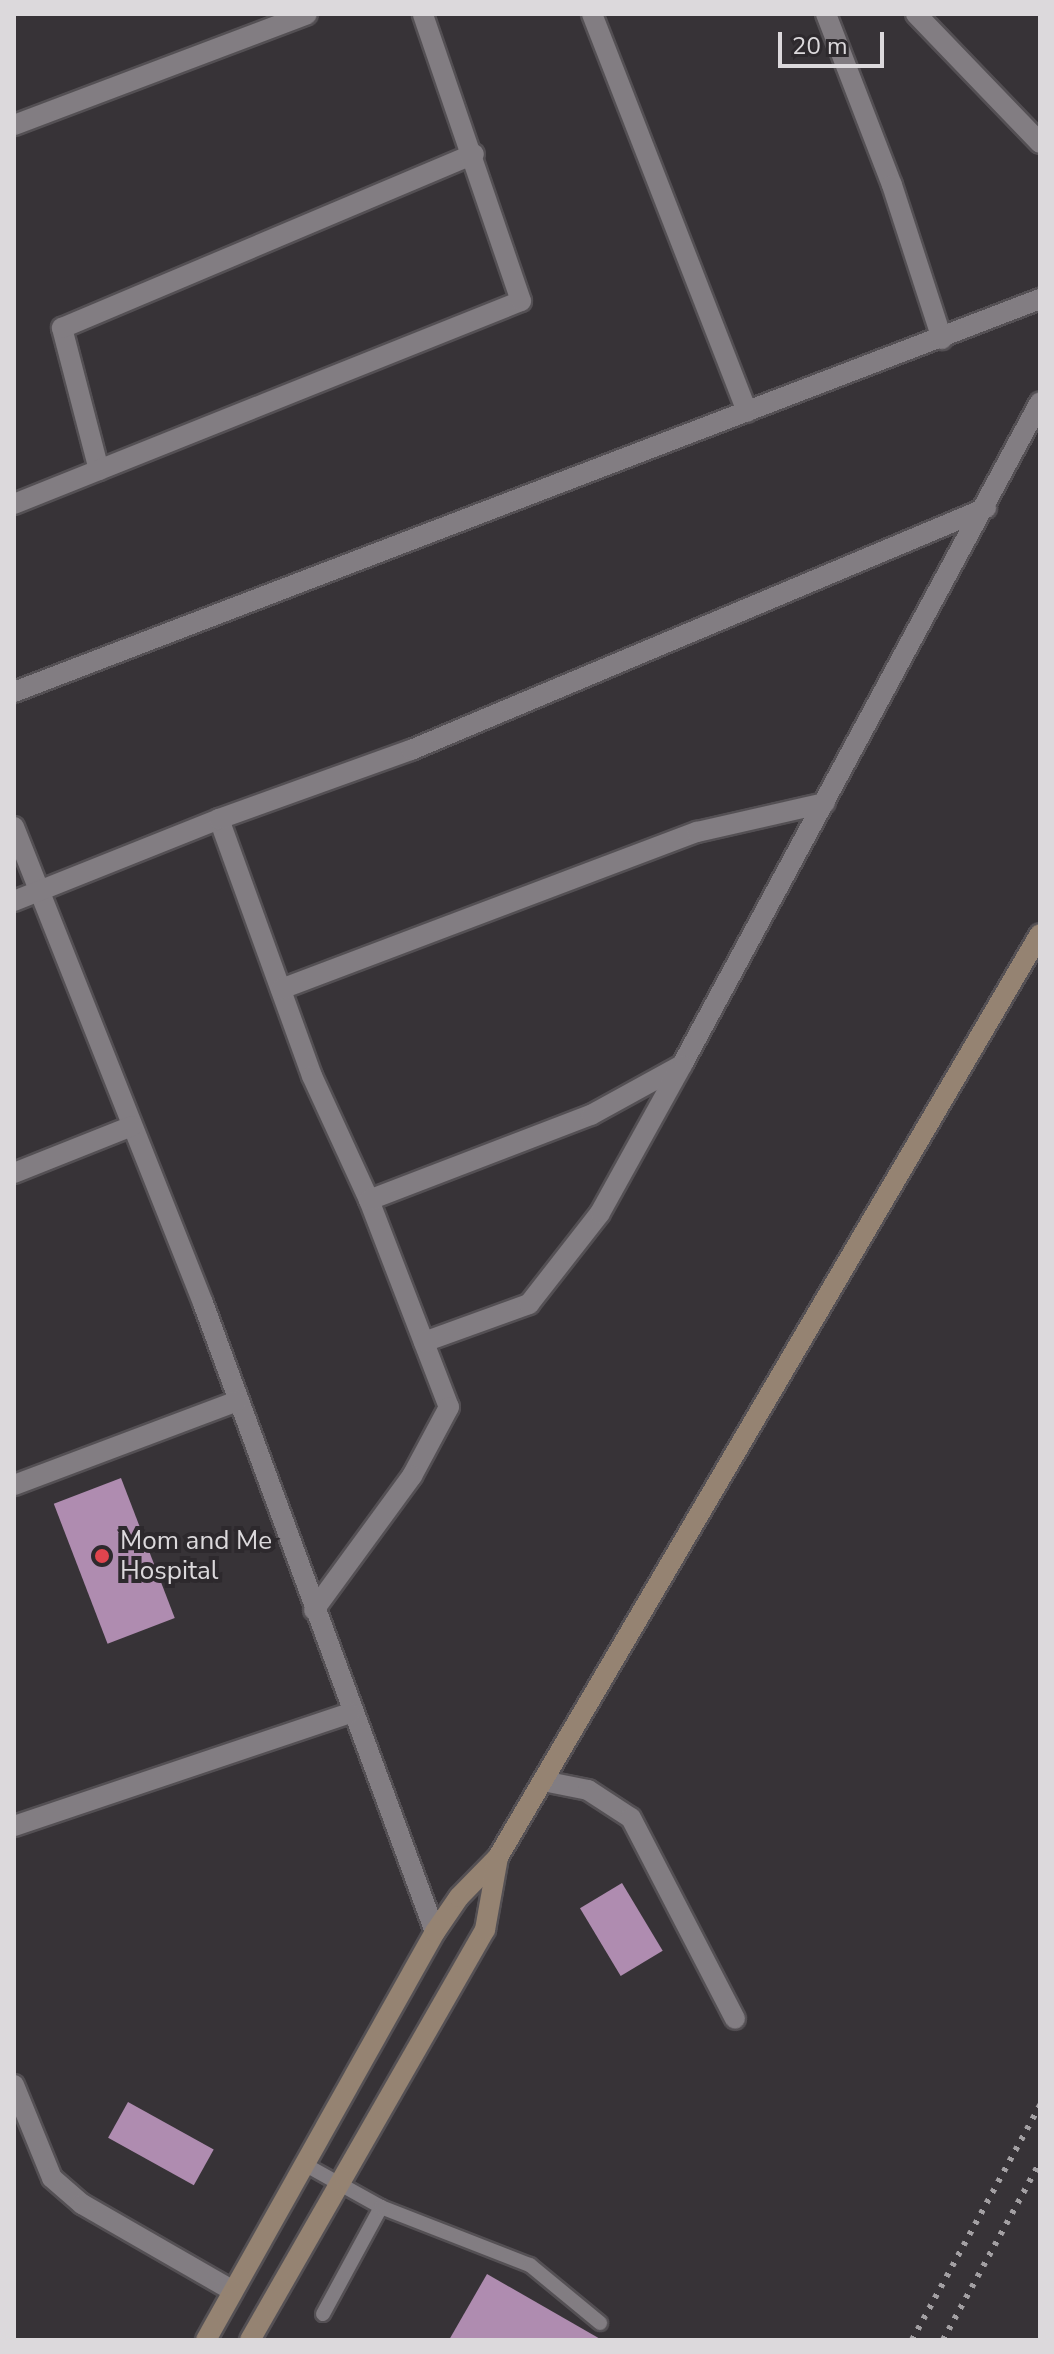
<!DOCTYPE html>
<style>
body{margin:0}
#map{position:relative;width:1054px;height:2354px;overflow:hidden;background:#373337;font-family:"Nunito Sans",sans-serif}
div>[style]{position:absolute}
[style*='--x']{left:calc(var(--x)*1px);top:calc(var(--y)*1px);width:calc(var(--w)*1px);rotate:calc(var(--a)*1deg)}
.building>*{inset:0;background:#af8cb0;transform-origin:0 0}
.roads{filter:drop-shadow(2px 0 #545054) drop-shadow(-2px 0 #545054) drop-shadow(0 2px #545054) drop-shadow(0 -2px #545054)}
.lane>*{height:14px;margin:-7px;padding:0 7px;transform-origin:7px;border-radius:7px;background:#827d82}
.street>*{height:20px;margin:-10px;padding:0 10px;transform-origin:10px;border-radius:10px;background:#827d82}
.secondary>*{height:20px;margin:-10px;padding:0 10px;transform-origin:10px;border-radius:10px;background:#958372}
.rail>*{height:6px;margin-top:-3px;transform-origin:0;background:repeating-linear-gradient(90deg,#a3a0a3 0 4px,transparent 0 12px)}
.dots>*{width:22px;height:22px;translate:-50% -50%;box-sizing:border-box;border:4px solid #2d292d;border-radius:50%}
span{translate:-50% -50%;white-space:nowrap;text-align:center;line-height:1.15;-webkit-text-stroke:8px #2d292d;paint-order:stroke}
.poi-label{font-size:26px;color:#dcd9dc}
.left{translate:0 -50%;text-align:left}
.frame{position:absolute;inset:0;border:16px solid #dcd9dc;pointer-events:none}
.scale{position:absolute;left:778px;top:32px;width:106px;height:36px;box-sizing:border-box;border:4px solid #dcd9dc;border-top:0;padding-left:10px;font-size:24px;line-height:28px;white-space:nowrap;color:#dcd9dc;-webkit-text-stroke:6px #2d292d;paint-order:stroke}
</style>
<div id="map">
<div class="building">
<i style="left:121px;top:1478px;width:150px;height:72px;rotate:69deg"></i>
<i style="left:622px;top:1883px;width:79px;height:49px;rotate:59deg"></i>
<i style="left:128px;top:2102px;width:98px;height:41px;rotate:29deg"></i>
<i style="clip-path:polygon(487px 2274px,602px 2340px,449px 2340px)"></i>
</div>
<div class="roads">
<div class="lane">
<i style="--x:304;--y:2164;--w:88;--a:29.2"></i>
<i style="--x:323;--y:2314;--w:122;--a:-61.5"></i>
<i style="--x:381;--y:2207;--w:160;--a:21.3"></i>
<i style="--x:530;--y:2265;--w:91;--a:39.6"></i>
</div>
<div class="street">
<i style="--x:592;--y:14;--w:427;--a:68.7"></i>
<i style="--x:826;--y:14;--w:183;--a:68.9"></i>
<i style="--x:892;--y:185;--w:162;--a:72"></i>
<i style="--x:916;--y:14;--w:179;--a:46.1"></i>
<i style="--x:14;--y:125;--w:313;--a:-20.7"></i>
<i style="--x:99;--y:470;--w:147;--a:-104.6"></i>
<i style="--x:62;--y:328;--w:447;--a:-22.9"></i>
<i style="--x:14;--y:504;--w:546;--a:-21.82"></i>
<i style="--x:521;--y:301;--w:303;--a:-108.9"></i>
<i style="--x:14;--y:692;--w:1099;--a:-20.96"></i>
<i style="--x:219;--y:819;--w:273;--a:70.1"></i>
<i style="--x:312;--y:1076;--w:136;--a:65.3"></i>
<i style="--x:369;--y:1200;--w:222;--a:68.9"></i>
<i style="--x:449;--y:1407;--w:78;--a:118.2"></i>
<i style="--x:412;--y:1476;--w:166;--a:126.2"></i>
<i style="--x:14;--y:827;--w:512;--a:68.34"></i>
<i style="--x:203;--y:1303;--w:670;--a:69.75"></i>
<i style="--x:14;--y:901;--w:221;--a:-21.8"></i>
<i style="--x:219;--y:819;--w:204;--a:-19.8"></i>
<i style="--x:411;--y:750;--w:624;--a:-22.82"></i>
<i style="--x:281;--y:989;--w:445;--a:-20.7"></i>
<i style="--x:697;--y:832;--w:131;--a:-12.8"></i>
<i style="--x:14;--y:1173;--w:127;--a:-21.7"></i>
<i style="--x:369;--y:1200;--w:238;--a:-21"></i>
<i style="--x:591;--y:1115;--w:104;--a:-28.8"></i>
<i style="--x:682;--y:1065;--w:753;--a:-61.63"></i>
<i style="--x:424;--y:1342;--w:112;--a:-19.9"></i>
<i style="--x:529;--y:1304;--w:115;--a:-52"></i>
<i style="--x:600;--y:1213;--w:169;--a:-61"></i>
<i style="--x:14;--y:1485;--w:239;--a:-20.6"></i>
<i style="--x:543;--y:1781;--w:46;--a:11.3"></i>
<i style="--x:588;--y:1790;--w:51;--a:33.1"></i>
<i style="--x:631;--y:1818;--w:226;--a:62.6"></i>
<i style="--x:14;--y:1826;--w:354;--a:-18.6"></i>
<i style="--x:14;--y:2085;--w:100;--a:67.8"></i>
<i style="--x:52;--y:2178;--w:40;--a:41"></i>
<i style="--x:82;--y:2204;--w:174;--a:29.9"></i>
</div>
<div class="secondary">
<i style="--x:206;--y:2340;--w:468;--a:-60.7"></i>
<i style="--x:435;--y:1932;--w:42;--a:-55.6"></i>
<i style="--x:459;--y:1897;--w:56;--a:-45.7"></i>
<i style="--x:498;--y:1857;--w:1070;--a:-59.58"></i>
<i style="--x:250;--y:2340;--w:473;--a:-60.2"></i>
<i style="--x:485;--y:1930;--w:74;--a:-79.9"></i>
</div>
</div>
<div class="rail">
<i style="--x:912;--y:2340;--w:268;--a:-61.4"></i>
<i style="--x:943;--y:2340;--w:203;--a:-61.4"></i>
</div>
<div class="dots">
<i style="left:102px;top:1556px;background:#e0444e"></i>
</div>
<div class="poi-label">
<span class="left" style="left:120px;top:1556px">Mom and Me<br>Hospital</span>
</div>
<div class="frame"></div>
<div class="scale">20 m</div>
</div>
